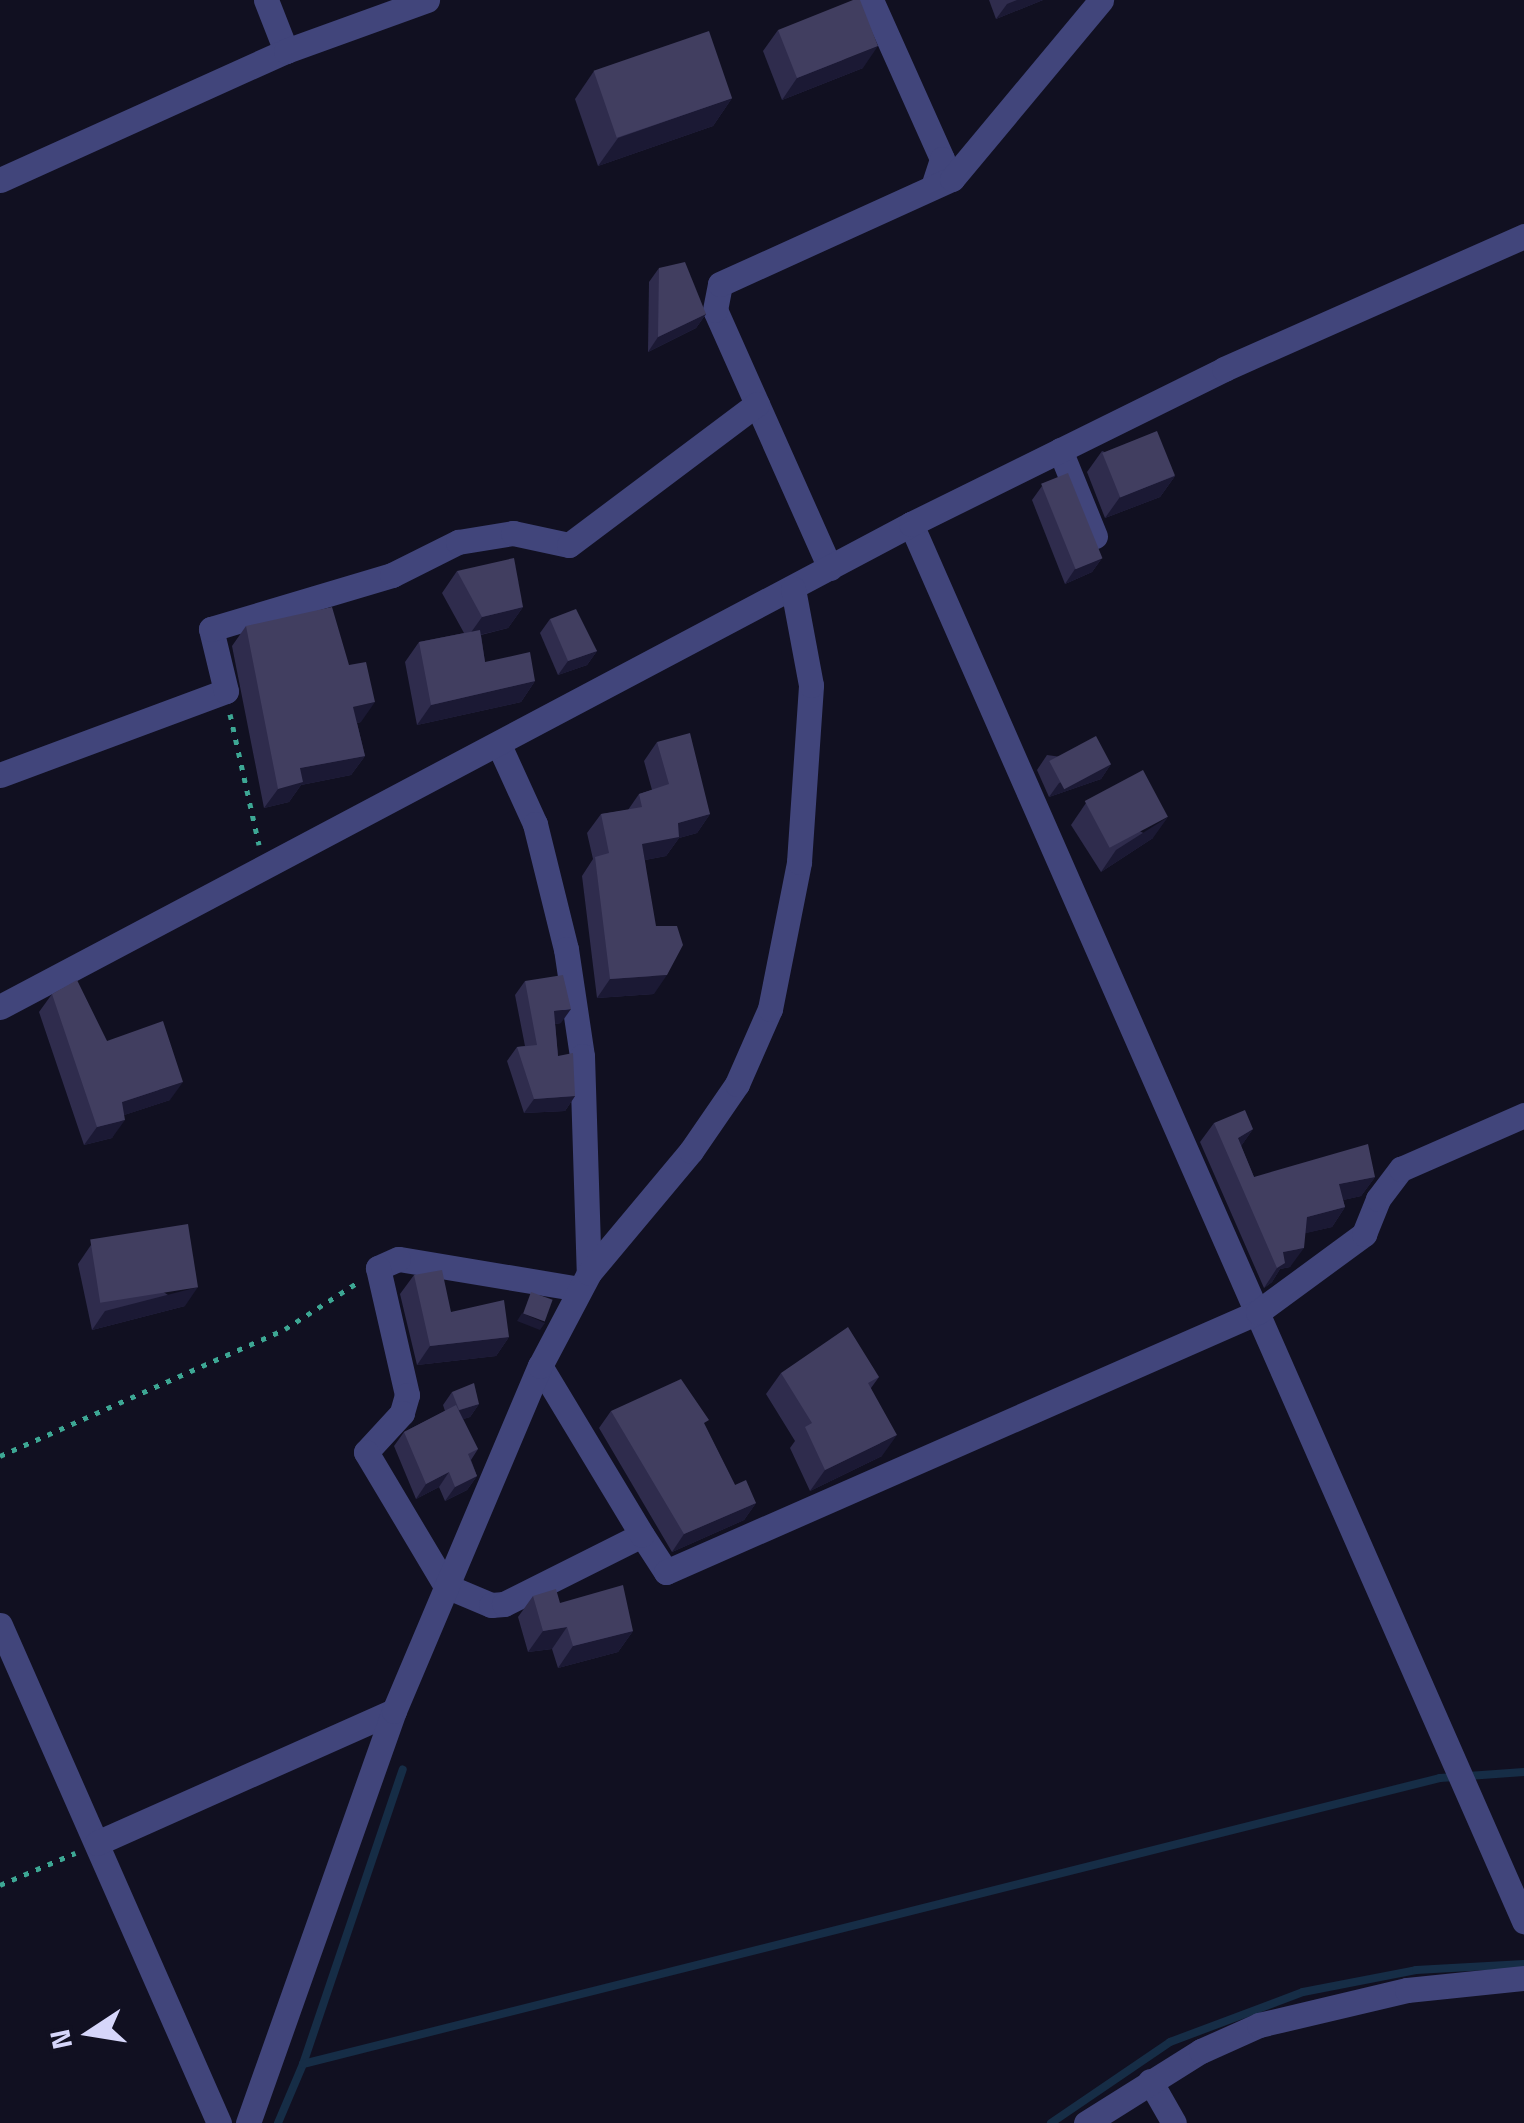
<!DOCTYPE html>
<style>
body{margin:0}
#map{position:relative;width:1524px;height:2123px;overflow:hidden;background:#111021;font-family:"Titillium Web",sans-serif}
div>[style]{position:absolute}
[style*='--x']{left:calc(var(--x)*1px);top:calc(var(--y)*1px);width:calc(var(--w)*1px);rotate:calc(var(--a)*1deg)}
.stream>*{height:8px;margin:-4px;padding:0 4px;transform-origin:4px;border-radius:4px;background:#162d46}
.path>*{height:5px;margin-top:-2.5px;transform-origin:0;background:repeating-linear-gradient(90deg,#3da794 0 5px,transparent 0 13px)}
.minor>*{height:25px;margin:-12.5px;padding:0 12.5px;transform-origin:12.5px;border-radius:12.5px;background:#41457b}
.wall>*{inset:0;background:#2f2c4d}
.shaded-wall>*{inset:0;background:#1b1934}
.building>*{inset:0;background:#413e60;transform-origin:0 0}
span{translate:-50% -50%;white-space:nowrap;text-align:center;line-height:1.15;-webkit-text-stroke:8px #111021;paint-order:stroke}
.north{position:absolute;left:40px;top:1983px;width:100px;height:100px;-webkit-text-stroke:8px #111021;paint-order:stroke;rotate:258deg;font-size:28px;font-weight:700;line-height:40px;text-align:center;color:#d6d6fa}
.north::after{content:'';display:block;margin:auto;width:35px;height:45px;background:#d6d6fa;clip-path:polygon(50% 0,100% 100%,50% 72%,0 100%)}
</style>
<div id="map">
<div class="stream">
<i style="--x:303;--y:2064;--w:311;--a:-71.3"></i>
<i style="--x:278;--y:2123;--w:64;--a:-67"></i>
<i style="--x:303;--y:2064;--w:1172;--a:-14.12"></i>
<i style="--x:1440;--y:1778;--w:84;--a:-4.1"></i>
<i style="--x:1051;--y:2123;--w:144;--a:-34.2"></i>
<i style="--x:1170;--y:2042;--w:142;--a:-20.6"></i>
<i style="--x:1303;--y:1992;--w:115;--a:-11"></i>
<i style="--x:1416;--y:1970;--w:108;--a:-3.2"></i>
</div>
<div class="path">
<i style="--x:230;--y:714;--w:134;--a:77.5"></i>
<i style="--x:0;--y:1456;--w:312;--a:-24"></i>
<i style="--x:285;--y:1329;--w:85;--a:-32.6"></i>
<i style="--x:0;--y:1885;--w:82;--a:-23.1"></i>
</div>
<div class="minor">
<i style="--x:266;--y:0;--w:55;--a:68.6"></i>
<i style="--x:871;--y:0;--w:174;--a:65.9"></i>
<i style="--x:942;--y:159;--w:28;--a:108"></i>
<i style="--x:0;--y:180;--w:314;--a:-24.3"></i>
<i style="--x:286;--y:51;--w:150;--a:-19.9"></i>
<i style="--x:1060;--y:450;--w:93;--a:67.9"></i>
<i style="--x:911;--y:524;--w:1526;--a:66.31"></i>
<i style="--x:830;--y:568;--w:282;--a:-114"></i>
<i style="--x:715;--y:310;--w:26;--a:-79"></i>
<i style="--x:720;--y:284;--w:255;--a:-24.4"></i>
<i style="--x:952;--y:179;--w:233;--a:-50.2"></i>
<i style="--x:499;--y:745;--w:87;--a:65.5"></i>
<i style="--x:535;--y:824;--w:129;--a:76.1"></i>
<i style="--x:566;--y:949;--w:108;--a:81.5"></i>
<i style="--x:582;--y:1056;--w:217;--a:88.2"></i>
<i style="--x:0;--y:775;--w:241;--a:-20.4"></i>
<i style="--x:226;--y:691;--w:64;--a:-103.6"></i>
<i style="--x:211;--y:629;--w:189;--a:-16.6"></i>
<i style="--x:392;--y:575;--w:74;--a:-26.6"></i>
<i style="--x:458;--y:542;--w:56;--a:-9.3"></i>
<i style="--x:513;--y:533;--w:57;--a:12.1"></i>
<i style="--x:569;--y:545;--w:235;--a:-36.9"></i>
<i style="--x:0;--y:1007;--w:1031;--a:-27.93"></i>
<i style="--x:911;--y:524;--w:349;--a:-26.3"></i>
<i style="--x:1224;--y:369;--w:328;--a:-23.9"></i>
<i style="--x:580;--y:1289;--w:184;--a:-170.6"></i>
<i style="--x:398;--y:1259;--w:22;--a:156"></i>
<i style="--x:378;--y:1268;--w:130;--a:77.1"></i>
<i style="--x:407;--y:1395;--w:19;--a:106"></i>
<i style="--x:402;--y:1413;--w:53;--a:132.7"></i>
<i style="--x:366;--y:1452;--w:156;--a:59.2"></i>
<i style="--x:446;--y:1586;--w:49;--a:22.9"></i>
<i style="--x:491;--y:1605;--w:13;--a:-4"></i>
<i style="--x:504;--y:1604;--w:154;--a:-26.6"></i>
<i style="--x:642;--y:1535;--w:44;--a:57"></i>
<i style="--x:666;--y:1572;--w:647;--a:-23.71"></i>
<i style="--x:1258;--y:1312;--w:132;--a:-36.3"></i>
<i style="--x:1364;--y:1234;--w:38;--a:-68"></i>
<i style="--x:1378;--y:1199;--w:38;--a:-53"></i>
<i style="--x:1401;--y:1169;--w:134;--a:-23.7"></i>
<i style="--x:540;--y:1366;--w:197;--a:58.9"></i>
<i style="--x:0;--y:1625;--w:544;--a:66.26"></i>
<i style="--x:97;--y:1843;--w:325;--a:-24"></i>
<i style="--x:1150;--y:2081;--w:48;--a:60.3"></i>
<i style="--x:248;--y:2123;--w:437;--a:-70.5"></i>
<i style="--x:394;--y:1711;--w:375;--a:-67.1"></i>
<i style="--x:540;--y:1366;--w:105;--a:-62.2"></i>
<i style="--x:589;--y:1273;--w:159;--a:-50.1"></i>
<i style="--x:691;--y:1151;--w:81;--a:-55.5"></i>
<i style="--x:737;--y:1084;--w:82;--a:-66.3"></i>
<i style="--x:770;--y:1009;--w:150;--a:-78.8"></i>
<i style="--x:799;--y:862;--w:177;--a:-86.1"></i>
<i style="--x:811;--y:685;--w:98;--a:-100.6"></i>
<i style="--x:1086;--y:2123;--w:136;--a:-32.1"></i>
<i style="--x:1201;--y:2051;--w:64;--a:-24.1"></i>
<i style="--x:1259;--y:2025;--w:152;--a:-13.3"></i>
<i style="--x:1407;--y:1990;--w:118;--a:-5.9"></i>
</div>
<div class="wall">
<i style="clip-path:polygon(989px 0,1043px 0,996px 19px)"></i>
<i style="clip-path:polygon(778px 30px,863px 68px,782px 100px,763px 51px)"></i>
<i style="clip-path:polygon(594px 71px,732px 98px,713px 126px,598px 166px,575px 99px)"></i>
<i style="clip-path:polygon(659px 268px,706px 314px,696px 328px,648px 352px,649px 282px)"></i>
<i style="clip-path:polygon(1102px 451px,1175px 476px,1160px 497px,1105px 518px,1087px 472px)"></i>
<i style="clip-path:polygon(1042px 486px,1102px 558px,1092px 572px,1065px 584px,1032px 500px)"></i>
<i style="clip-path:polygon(457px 571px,523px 607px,508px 628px,481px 635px,485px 662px,535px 681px,521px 702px,417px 725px,405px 662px,419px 642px,464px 633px,442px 593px)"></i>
<i style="clip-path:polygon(550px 619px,597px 651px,587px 665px,558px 675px,540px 633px)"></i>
<i style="clip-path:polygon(246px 626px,361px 722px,357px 723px,365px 756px,351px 775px,301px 785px,289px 802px,264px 808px,232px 646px)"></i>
<i style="clip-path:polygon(657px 742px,710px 814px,697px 833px,679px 838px,666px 856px,645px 860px,654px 994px,597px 998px,582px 876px,593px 859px,587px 833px,601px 814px,628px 810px,639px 794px,652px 790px,644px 761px)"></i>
<i style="clip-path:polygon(1047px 755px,1111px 764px,1101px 779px,1049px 797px,1037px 770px)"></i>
<i style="clip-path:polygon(1086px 803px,1153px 838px,1101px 872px,1071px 825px)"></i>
<i style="clip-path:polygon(525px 981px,561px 1023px,555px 1024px,558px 1056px,575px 1096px,565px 1111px,524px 1113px,507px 1061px,517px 1047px,525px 1046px,515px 995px)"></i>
<i style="clip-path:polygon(52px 994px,107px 1041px,170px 1100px,124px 1115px,112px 1138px,84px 1145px,39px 1012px)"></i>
<i style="clip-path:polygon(1214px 1123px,1253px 1129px,1241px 1146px,1254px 1177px,1375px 1177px,1361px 1196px,1343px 1200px,1345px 1207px,1332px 1227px,1305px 1233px,1290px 1267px,1280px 1269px,1272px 1282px,1264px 1288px,1200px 1142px)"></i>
<i style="clip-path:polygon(91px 1245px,185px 1306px,92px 1330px,78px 1264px)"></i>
<i style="clip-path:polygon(414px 1275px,451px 1312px,509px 1337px,496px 1356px,417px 1365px,400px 1294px)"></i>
<i style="clip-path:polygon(781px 1373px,879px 1377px,871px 1388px,882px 1456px,810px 1491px,790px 1448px,795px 1441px,766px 1394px)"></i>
<i style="clip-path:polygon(452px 1392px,479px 1404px,470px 1417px,463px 1419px,478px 1449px,471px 1460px,477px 1476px,467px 1490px,445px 1501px,439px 1487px,416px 1499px,394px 1446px,404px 1432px,445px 1411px,443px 1405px)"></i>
<i style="clip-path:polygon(611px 1411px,705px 1426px,735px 1485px,756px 1503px,744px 1520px,672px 1552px,599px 1428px)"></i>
<i style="clip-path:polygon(533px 1596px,560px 1603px,633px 1631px,618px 1652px,558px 1668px,552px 1649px,528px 1652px,518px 1617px)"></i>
</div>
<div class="shaded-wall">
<i style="clip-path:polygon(1017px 0,1043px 0,996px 19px,1007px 4px)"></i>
<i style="clip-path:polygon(878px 46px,863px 68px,782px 100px,797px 78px)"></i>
<i style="clip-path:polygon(732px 98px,713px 126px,598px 166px,618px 138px)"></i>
<i style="clip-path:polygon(706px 314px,696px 328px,648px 352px,658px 337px)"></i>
<i style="clip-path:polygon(1175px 476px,1160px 497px,1105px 518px,1120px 497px)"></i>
<i style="clip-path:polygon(1102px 558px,1092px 572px,1065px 584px,1075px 569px)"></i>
<i style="clip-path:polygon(523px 607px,508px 628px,467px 638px,482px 617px)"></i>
<i style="clip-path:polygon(597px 651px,587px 665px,558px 675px,568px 661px)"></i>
<i style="clip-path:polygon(535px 681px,521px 702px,417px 725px,431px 705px)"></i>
<i style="clip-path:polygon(375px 702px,361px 722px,339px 727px,353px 707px)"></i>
<i style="clip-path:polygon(365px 756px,351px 775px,301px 785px,289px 802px,264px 808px,278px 789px,300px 768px)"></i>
<i style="clip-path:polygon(1111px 764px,1101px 779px,1049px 797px,1059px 783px)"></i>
<i style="clip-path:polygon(710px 814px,697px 833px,679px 838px,666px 856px,629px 863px,642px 844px,678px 823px)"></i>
<i style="clip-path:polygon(1168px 817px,1153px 838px,1101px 872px,1116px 850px)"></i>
<i style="clip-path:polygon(667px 975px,654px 994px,597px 998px,610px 979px)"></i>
<i style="clip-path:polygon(571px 1009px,561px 1023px,544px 1026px,554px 1011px)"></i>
<i style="clip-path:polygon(183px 1082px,170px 1100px,109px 1120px,122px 1102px)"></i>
<i style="clip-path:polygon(575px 1096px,565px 1111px,524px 1113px,534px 1099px)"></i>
<i style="clip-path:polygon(125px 1120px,112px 1138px,84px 1145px,97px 1127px)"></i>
<i style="clip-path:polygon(1253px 1129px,1239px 1149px,1238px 1138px)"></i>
<i style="clip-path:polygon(1375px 1177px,1361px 1196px,1326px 1204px,1339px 1184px)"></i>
<i style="clip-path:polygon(1345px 1207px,1332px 1227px,1294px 1236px,1307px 1217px)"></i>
<i style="clip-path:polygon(1304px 1248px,1290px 1267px,1280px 1269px,1272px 1282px,1264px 1288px,1277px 1268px,1283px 1252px)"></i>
<i style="clip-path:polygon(198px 1287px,185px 1306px,92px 1330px,105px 1311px)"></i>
<i style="clip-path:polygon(522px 1313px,545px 1323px,540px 1330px,517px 1321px)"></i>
<i style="clip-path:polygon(509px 1337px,496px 1356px,417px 1365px,430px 1346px)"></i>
<i style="clip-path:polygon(479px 1404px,470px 1417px,448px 1424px,457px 1411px)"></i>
<i style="clip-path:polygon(897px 1435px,882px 1456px,810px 1491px,825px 1470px)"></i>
<i style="clip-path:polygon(449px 1472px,439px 1487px,416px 1499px,426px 1484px)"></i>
<i style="clip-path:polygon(477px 1476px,467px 1490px,445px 1501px,455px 1487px)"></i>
<i style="clip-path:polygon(756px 1503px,744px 1520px,672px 1552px,684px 1534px)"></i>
<i style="clip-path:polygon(567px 1627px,552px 1649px,528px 1652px,543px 1631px)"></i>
<i style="clip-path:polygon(633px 1631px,618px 1652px,558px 1668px,573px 1646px)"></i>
</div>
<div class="building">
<i style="clip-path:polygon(853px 0,860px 0,878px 46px,797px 78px,778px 30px)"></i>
<i style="left:709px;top:31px;width:71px;height:122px;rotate:71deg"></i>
<i style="clip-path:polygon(685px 262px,706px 314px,658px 337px,659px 268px)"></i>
<i style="left:1157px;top:431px;width:48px;height:59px;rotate:68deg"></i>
<i style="left:1068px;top:473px;width:92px;height:29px;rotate:68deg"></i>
<i style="clip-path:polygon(514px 558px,523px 607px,482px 617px,457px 571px)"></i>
<i style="clip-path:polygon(332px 607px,349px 665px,366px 662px,375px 702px,353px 707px,365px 756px,300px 768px,303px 782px,278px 789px,246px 626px)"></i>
<i style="clip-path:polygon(576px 609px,597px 651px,568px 661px,550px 619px)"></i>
<i style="clip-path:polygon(480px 630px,485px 662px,530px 652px,535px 681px,431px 705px,419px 642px)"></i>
<i style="clip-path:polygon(690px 733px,710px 814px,678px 823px,679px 837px,642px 844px,656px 926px,677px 926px,683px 945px,667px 975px,610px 979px,595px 857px,609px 853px,601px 814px,642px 807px,639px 794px,669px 784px,657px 742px)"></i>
<i style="left:1096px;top:736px;width:32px;height:53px;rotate:62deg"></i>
<i style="left:1143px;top:770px;width:53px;height:66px;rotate:62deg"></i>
<i style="clip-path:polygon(563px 975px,571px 1009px,554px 1011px,558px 1056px,573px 1053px,575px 1096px,534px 1099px,517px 1047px,537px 1045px,525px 981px)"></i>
<i style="clip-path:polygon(77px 980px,107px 1041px,163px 1021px,183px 1082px,122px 1102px,125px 1120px,97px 1127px,52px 994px)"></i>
<i style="clip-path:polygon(1245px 1110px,1253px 1129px,1238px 1138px,1254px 1177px,1368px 1144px,1375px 1177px,1339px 1184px,1345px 1207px,1307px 1217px,1304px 1248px,1283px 1252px,1285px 1263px,1277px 1268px,1214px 1123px)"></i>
<i style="left:188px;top:1224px;width:64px;height:99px;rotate:81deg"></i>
<i style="clip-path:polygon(442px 1270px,451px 1312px,504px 1300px,509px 1337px,430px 1346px,414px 1275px)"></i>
<i style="left:531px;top:1292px;width:23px;height:23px;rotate:20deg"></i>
<i style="clip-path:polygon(848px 1327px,879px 1377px,868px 1383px,897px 1435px,825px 1470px,805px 1427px,812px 1423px,781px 1373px)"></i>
<i style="clip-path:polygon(681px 1379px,709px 1420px,704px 1423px,735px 1485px,746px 1480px,756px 1503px,684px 1534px,611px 1411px)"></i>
<i style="clip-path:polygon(474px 1383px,479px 1404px,459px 1410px,452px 1392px)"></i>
<i style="clip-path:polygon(456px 1405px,478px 1449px,468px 1454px,477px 1476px,455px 1487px,449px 1472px,426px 1484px,404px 1432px)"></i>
<i style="clip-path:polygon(623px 1585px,633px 1631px,573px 1646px,567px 1627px,543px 1631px,533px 1596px,556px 1589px,560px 1603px)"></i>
</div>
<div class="north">N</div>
</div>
